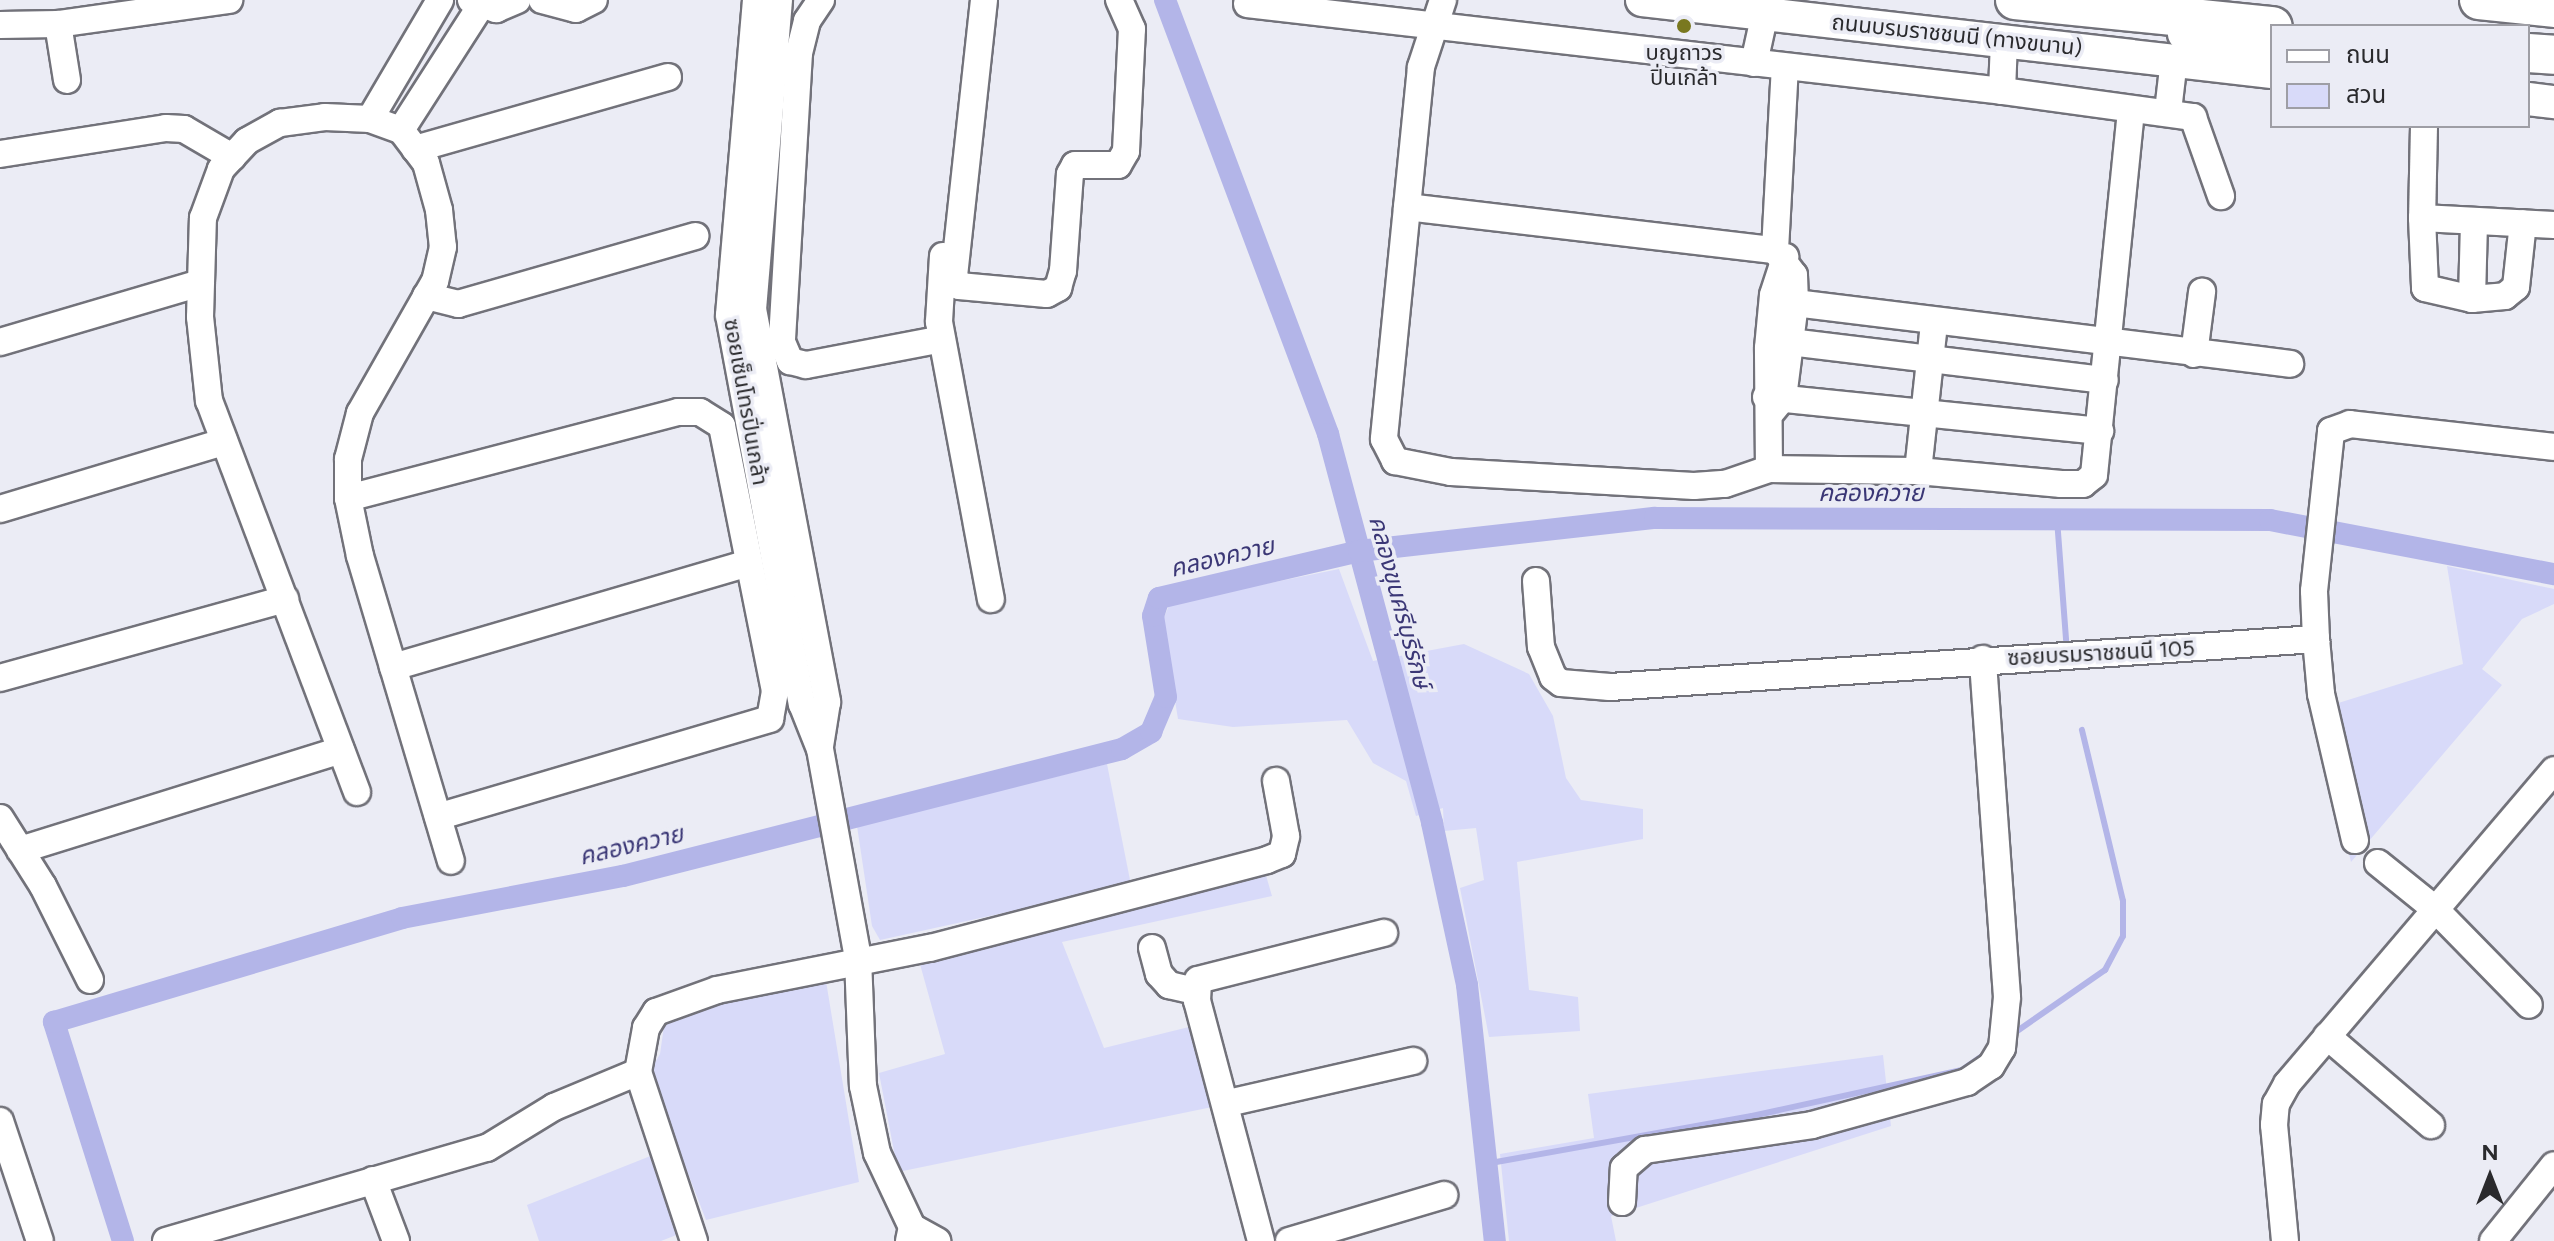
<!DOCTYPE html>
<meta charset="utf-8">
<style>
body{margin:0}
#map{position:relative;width:2554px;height:1241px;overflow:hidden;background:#ebecf5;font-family:Figtree,"Noto Sans Thai",sans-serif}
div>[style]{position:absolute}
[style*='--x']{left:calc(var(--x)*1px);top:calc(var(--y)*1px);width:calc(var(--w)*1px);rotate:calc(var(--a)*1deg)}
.green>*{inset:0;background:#d8daf9}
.stream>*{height:6px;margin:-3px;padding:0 3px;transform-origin:3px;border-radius:3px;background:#b3b5e8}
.canal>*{height:22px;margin:-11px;padding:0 11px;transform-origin:11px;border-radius:11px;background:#b3b5e8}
.roads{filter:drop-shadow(2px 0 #72727a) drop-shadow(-2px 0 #72727a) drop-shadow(0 2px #72727a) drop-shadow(0 -2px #72727a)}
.minor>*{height:26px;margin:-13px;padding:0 13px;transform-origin:13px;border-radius:13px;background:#fff}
.major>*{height:32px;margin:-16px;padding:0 16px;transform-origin:16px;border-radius:16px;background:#fff}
.highway>*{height:38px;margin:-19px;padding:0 19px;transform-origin:19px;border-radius:19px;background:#fff}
.dots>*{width:22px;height:22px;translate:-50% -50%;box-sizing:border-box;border:4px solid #ebecf5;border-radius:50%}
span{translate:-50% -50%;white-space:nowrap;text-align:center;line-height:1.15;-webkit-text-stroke:7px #ebecf5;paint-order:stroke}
.street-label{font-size:22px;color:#2a2a2d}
.poi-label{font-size:22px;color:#2a2a2d}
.water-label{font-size:24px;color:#3b3776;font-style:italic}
.legend{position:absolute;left:2270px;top:24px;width:260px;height:104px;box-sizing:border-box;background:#ebecf5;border:2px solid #9e9ea5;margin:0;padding:10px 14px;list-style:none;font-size:24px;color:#2a2a2d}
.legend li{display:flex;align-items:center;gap:16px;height:40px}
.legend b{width:40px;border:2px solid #9e9ea5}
.north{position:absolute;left:2450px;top:1137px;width:80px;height:80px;-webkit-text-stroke:6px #ebecf5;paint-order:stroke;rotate:0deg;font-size:22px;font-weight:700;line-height:32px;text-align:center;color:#2a2a2d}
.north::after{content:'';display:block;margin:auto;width:28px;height:36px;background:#2a2a2d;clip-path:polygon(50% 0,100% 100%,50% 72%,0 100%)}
</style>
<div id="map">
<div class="green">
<i style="clip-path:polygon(2447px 566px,2554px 589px,2554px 604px,2522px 619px,2482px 669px,2502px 685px,2351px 862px,2316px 710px,2463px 664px)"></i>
<i style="clip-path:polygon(1339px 569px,1373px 661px,1464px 644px,1529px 674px,1553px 716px,1566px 778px,1581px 800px,1643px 809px,1643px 839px,1517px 862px,1529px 990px,1578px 997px,1580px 1031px,1489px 1037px,1460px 888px,1484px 880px,1476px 828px,1444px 831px,1443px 808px,1416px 816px,1406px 781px,1373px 763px,1347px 720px,1233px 727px,1178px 719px,1162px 622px,1170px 603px)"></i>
<i style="clip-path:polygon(1107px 764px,1131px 885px,880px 940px,872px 926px,857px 826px)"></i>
<i style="clip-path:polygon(1265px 872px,1272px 896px,1062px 942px,1104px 1048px,1193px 1026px,1217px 1106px,898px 1172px,879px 1073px,945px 1054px,918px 957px)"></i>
<i style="clip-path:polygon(825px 975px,859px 1182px,706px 1220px,649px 1073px,660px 1054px,665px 1019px,728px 997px)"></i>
<i style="clip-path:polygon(1883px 1055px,1891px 1126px,1611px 1216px,1616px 1241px,1509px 1241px,1500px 1154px,1594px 1138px,1588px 1094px)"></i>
<i style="clip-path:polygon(653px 1155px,684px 1232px,661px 1241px,539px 1241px,527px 1205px)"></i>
</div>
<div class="stream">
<i style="--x:2057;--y:519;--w:121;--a:85.7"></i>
<i style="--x:2010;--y:1036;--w:116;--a:-34.8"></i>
<i style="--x:2105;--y:970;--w:38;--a:-62"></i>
<i style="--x:2123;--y:936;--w:35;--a:-90"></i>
<i style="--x:2123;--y:901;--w:176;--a:-103.5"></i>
<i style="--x:1485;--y:1164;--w:271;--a:-10.2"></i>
<i style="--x:1752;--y:1116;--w:215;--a:-12.4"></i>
<i style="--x:1962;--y:1070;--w:32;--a:-35"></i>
</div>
<div class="canal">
<i style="--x:1165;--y:0;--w:464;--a:69.4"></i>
<i style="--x:1328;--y:434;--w:403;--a:75"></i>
<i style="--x:1432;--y:823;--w:166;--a:77.8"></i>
<i style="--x:1467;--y:985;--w:258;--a:83.8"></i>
<i style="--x:123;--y:1241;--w:230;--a:-107.5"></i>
<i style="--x:54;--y:1022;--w:363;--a:-16.6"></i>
<i style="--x:402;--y:918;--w:225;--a:-10.8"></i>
<i style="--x:623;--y:876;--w:515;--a:-14.28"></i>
<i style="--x:1122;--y:749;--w:34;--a:-30"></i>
<i style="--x:1151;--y:732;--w:38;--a:-67"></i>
<i style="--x:1166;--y:697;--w:82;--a:-99.1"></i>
<i style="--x:1153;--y:616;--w:19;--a:-72"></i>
<i style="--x:1159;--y:598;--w:205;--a:-13.2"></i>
<i style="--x:1359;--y:551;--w:298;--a:-6.4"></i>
<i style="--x:1655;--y:518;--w:615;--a:0.19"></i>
<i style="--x:2270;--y:520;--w:289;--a:10.8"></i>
</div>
<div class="roads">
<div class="minor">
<i style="--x:471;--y:0;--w:27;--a:20"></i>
<i style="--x:496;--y:9;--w:23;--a:-23"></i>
<i style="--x:542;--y:0;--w:35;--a:15"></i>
<i style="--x:576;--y:9;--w:20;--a:-27"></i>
<i style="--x:756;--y:0;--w:316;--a:94.9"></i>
<i style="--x:729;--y:315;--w:396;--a:79.4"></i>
<i style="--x:802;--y:704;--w:48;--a:68.2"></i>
<i style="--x:820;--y:749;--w:212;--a:79.7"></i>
<i style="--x:858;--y:958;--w:128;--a:87.8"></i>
<i style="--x:863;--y:1086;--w:68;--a:78.2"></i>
<i style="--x:877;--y:1153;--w:82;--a:64.7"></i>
<i style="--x:779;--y:0;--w:310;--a:94.8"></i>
<i style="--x:753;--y:309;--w:400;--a:79.3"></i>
<i style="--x:827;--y:702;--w:45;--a:99"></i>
<i style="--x:821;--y:0;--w:25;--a:124"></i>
<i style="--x:807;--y:21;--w:33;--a:104"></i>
<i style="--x:799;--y:53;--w:289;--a:93.4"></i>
<i style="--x:782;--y:342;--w:21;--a:67"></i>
<i style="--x:790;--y:361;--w:16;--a:14"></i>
<i style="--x:806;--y:365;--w:138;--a:-10.8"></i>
<i style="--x:984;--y:0;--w:278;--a:96.2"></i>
<i style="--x:954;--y:276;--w:11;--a:63"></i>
<i style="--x:959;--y:286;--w:88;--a:5.2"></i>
<i style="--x:1047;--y:294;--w:13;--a:-29"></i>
<i style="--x:1058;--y:288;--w:18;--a:-74"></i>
<i style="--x:1063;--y:271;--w:97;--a:-85.9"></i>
<i style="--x:1070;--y:174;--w:10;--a:-61"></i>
<i style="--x:1075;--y:165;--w:43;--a:0"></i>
<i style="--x:1118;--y:165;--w:16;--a:-60"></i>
<i style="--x:1126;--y:151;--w:122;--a:-87.2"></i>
<i style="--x:1132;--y:29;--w:32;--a:-114"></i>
<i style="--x:1443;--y:0;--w:71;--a:108.2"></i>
<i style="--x:1421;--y:67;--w:374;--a:95.7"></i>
<i style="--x:1384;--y:439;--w:25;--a:63"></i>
<i style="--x:1395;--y:461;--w:57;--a:11.1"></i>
<i style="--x:1451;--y:472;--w:243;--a:3.3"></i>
<i style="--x:1694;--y:486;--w:31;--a:-4"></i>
<i style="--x:1725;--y:484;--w:46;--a:-18.8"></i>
<i style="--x:1769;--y:469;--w:149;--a:0.8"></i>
<i style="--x:1918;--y:471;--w:149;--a:-83.8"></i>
<i style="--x:1247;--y:4;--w:760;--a:6.57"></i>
<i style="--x:2002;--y:91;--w:49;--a:-87.7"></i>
<i style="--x:0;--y:25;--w:58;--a:-1"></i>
<i style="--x:1754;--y:63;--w:51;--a:-77.6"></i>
<i style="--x:67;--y:80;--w:57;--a:-99.1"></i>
<i style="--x:58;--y:24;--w:173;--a:-8"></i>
<i style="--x:2002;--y:91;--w:193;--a:7.8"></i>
<i style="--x:2193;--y:117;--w:84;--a:70.5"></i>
<i style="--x:2168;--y:111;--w:51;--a:-83.3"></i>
<i style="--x:370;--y:119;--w:138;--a:-59.5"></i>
<i style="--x:2424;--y:126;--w:92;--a:91.2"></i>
<i style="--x:2422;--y:218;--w:132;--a:3"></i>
<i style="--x:401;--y:130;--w:146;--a:-57.3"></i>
<i style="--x:415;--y:149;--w:263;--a:-15.9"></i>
<i style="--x:0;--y:154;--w:168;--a:-8.9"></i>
<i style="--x:166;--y:128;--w:18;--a:3"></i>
<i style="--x:184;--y:129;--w:56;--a:30.3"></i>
<i style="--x:1407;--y:207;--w:371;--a:6.7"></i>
<i style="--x:1775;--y:250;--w:31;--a:53"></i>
<i style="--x:1794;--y:275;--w:28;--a:88"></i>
<i style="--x:1795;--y:303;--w:96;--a:97.2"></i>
<i style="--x:1783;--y:398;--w:17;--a:130"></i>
<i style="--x:2422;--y:218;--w:70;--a:87.5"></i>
<i style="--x:2425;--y:288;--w:48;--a:13.2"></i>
<i style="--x:2472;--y:299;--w:33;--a:-5"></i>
<i style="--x:2505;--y:296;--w:14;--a:-39"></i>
<i style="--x:2516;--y:287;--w:64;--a:-83.8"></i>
<i style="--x:1775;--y:250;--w:183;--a:-86.9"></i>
<i style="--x:943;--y:256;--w:66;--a:93.5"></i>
<i style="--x:939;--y:322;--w:282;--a:79.4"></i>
<i style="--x:426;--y:296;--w:33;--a:14"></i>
<i style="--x:458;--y:304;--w:247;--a:-16"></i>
<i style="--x:2472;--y:299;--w:76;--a:-88.5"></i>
<i style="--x:1795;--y:303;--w:499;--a:7"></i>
<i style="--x:0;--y:342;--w:209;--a:-16.4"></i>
<i style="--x:1790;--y:342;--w:317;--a:6.9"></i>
<i style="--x:2194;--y:354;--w:63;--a:-82.6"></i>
<i style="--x:1766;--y:397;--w:336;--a:5.8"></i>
<i style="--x:1769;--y:469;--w:121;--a:-90.5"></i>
<i style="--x:1768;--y:348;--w:53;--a:-84.6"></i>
<i style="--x:1773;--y:295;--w:40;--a:-72"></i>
<i style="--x:1918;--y:471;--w:144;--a:5.2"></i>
<i style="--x:2061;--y:484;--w:22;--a:0"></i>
<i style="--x:2083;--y:484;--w:14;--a:-39"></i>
<i style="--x:2094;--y:475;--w:367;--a:-84.2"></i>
<i style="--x:348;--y:498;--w:341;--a:-14.6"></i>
<i style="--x:678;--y:412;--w:22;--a:0"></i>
<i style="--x:700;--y:412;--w:26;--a:32"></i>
<i style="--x:722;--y:426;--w:270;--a:78.7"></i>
<i style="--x:775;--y:691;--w:28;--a:100"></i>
<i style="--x:770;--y:719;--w:346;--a:163.6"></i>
<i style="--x:0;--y:509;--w:234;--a:-16.7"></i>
<i style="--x:1536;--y:581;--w:66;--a:85.7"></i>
<i style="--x:1541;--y:647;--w:32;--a:68"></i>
<i style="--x:1553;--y:677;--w:10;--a:37"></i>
<i style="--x:1561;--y:683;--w:49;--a:4.7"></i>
<i style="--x:1610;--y:687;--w:708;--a:-3.89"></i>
<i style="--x:2316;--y:639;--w:48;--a:-92.4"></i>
<i style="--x:2314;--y:591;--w:161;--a:-83.9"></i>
<i style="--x:2331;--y:431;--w:20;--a:-20"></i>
<i style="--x:2350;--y:424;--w:205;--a:6.4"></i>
<i style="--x:2316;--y:639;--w:55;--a:84.8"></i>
<i style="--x:2321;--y:694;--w:150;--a:76.9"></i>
<i style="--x:393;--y:667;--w:371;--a:-16.3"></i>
<i style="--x:0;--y:678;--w:296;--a:-15.5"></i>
<i style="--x:357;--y:792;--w:418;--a:-110.7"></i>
<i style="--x:209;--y:401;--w:84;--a:-96.1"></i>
<i style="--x:200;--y:317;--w:99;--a:-88.3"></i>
<i style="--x:203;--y:218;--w:52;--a:-69.8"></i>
<i style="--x:221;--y:169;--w:38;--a:-47"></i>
<i style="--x:247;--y:141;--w:38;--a:-29"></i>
<i style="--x:280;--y:123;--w:45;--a:-7.6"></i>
<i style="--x:325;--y:117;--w:45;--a:2.5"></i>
<i style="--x:370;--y:119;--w:33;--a:20"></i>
<i style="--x:401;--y:130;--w:41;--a:52.9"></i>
<i style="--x:426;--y:163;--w:49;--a:74.5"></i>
<i style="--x:439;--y:210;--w:37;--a:84"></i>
<i style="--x:443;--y:247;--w:35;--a:103"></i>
<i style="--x:435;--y:281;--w:152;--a:119.6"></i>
<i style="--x:360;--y:413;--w:48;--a:104.6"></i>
<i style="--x:348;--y:459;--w:39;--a:90"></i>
<i style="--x:348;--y:498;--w:59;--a:78.3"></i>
<i style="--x:360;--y:556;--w:318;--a:73.4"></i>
<i style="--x:0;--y:818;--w:80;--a:57.7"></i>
<i style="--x:43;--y:886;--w:105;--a:63.4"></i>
<i style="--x:20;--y:850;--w:336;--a:-17.3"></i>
<i style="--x:2378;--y:863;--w:73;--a:38.9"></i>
<i style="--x:2435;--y:909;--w:134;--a:45.6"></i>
<i style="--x:1152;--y:948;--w:27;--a:75"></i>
<i style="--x:1159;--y:974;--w:15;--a:48"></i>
<i style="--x:1169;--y:985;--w:27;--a:13"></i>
<i style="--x:2327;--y:1036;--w:137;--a:40.6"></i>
<i style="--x:1228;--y:1103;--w:190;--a:-12.8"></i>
<i style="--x:0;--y:1121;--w:126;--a:71.6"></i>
<i style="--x:373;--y:1180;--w:65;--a:69.3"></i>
<i style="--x:1622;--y:1202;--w:34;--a:-87"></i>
<i style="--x:1624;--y:1168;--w:28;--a:-41"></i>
<i style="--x:1645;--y:1150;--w:169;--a:-8.5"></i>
<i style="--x:1812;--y:1125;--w:161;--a:-15.5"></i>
<i style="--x:1967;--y:1082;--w:29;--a:-34"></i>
<i style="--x:1991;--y:1066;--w:21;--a:-59"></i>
<i style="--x:2002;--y:1048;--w:51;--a:-84.4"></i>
<i style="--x:2007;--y:997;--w:339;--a:-94.1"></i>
<i style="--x:166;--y:1241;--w:334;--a:-16.2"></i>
<i style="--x:487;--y:1148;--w:79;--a:-31.5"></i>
<i style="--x:554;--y:1107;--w:91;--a:-22.6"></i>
<i style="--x:694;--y:1241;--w:178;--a:-108.3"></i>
<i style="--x:638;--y:1072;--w:45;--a:-79.7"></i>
<i style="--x:646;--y:1028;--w:19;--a:-58"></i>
<i style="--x:656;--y:1012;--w:65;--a:-19.8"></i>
<i style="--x:717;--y:990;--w:217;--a:-11.2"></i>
<i style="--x:930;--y:948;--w:348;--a:-14.6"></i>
<i style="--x:1267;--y:860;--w:16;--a:-22"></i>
<i style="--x:1282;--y:854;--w:18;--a:-77"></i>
<i style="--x:1286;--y:836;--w:56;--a:-100.3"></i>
<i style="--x:909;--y:1241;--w:14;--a:-78"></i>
<i style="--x:912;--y:1227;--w:29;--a:29"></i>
<i style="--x:1261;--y:1241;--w:248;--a:-104.9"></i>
<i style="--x:1197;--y:1001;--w:21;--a:-87"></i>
<i style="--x:1198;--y:980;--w:192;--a:-14.2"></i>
<i style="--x:1289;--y:1241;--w:162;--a:-16.5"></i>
<i style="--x:2285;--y:1241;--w:117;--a:-95.4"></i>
<i style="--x:2274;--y:1125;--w:21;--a:-85"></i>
<i style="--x:2276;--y:1104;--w:23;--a:-61"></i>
<i style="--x:2287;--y:1084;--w:412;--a:-49.6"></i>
<i style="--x:2493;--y:1241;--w:97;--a:-51.2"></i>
</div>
<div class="major">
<i style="--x:1642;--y:0;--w:634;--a:6.52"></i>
<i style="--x:2184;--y:34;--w:89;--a:9"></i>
<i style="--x:2528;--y:99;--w:26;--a:7"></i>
</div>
<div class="highway">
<i style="--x:2015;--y:0;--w:259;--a:5.8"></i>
<i style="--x:2479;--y:0;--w:75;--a:6.1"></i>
<i style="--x:2528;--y:53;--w:26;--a:4"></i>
</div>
</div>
<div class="dots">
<i style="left:1684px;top:26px;background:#79781f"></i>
</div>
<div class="street-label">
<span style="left:1957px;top:35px;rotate:6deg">ถนนบรมราชชนนี (ทางขนาน)</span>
<span style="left:746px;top:402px;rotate:80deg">ซอยเซ็นโทรปิ่นเกล้า</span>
<span style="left:2101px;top:653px;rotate:-3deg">ซอยบรมราชชนนี 105</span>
</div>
<div class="poi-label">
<span style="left:1684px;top:65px">บุญถาวร<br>ปิ่นเกล้า</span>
</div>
<div class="water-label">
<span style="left:1871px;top:493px">คลองควาย</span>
<span style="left:1222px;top:557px;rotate:-13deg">คลองควาย</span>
<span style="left:1400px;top:602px;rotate:75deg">คลองขุนศรีบุรีรักษ์</span>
<span style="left:631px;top:845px;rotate:-13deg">คลองควาย</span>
</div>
<ul class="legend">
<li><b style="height:10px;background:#fff"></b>ถนน</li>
<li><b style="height:22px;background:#d8daf9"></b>สวน</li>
</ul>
<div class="north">N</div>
</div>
